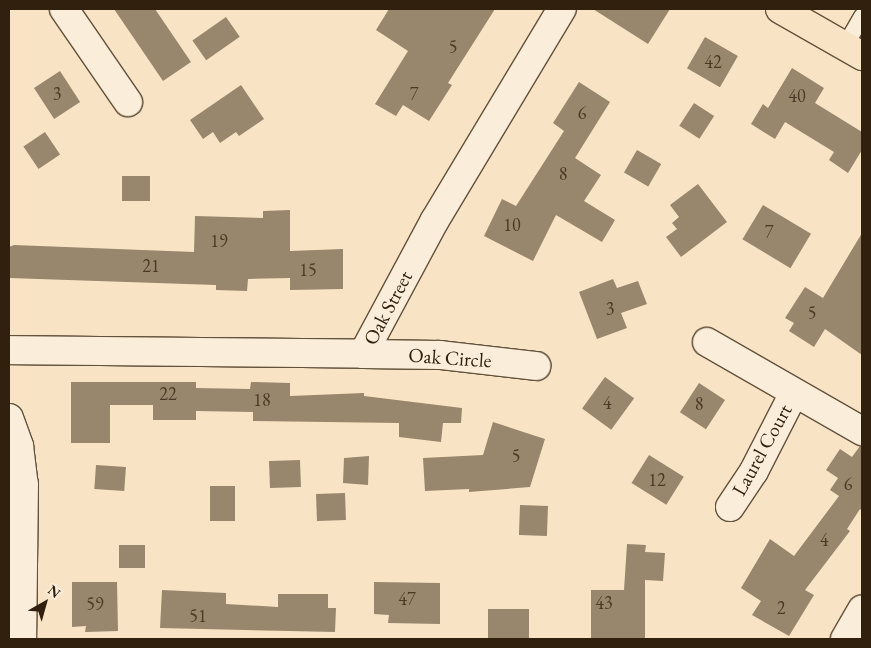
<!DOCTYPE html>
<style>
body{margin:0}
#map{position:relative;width:871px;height:648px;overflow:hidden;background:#f8e4c5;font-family:"EB Garamond",serif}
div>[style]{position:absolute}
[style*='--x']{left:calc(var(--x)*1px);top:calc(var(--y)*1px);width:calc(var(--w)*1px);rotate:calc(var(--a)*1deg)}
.building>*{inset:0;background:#98866d;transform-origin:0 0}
.roads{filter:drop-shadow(1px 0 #62513b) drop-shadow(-1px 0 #62513b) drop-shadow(0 1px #62513b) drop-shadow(0 -1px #62513b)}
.service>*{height:16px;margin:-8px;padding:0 8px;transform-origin:8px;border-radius:8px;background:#faedd9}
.minor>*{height:28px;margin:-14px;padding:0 14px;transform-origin:14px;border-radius:14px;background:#faedd9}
.primary>*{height:28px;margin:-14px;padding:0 14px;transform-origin:14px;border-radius:14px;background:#f8e4c5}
span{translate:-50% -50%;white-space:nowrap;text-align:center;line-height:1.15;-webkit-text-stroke:4px #faedd9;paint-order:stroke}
.number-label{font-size:18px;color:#4a3a25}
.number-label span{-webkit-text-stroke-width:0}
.street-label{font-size:20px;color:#30200d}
.frame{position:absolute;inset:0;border:10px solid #30200d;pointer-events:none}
.north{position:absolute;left:20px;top:578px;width:50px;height:50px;-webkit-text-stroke:4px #faedd9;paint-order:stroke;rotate:38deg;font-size:14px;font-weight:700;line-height:20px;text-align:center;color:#30200d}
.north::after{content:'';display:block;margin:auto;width:18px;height:22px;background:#30200d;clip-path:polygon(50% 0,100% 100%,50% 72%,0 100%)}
</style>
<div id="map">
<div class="building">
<i style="clip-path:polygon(114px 9px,155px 9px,191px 62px,163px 81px)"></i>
<i style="clip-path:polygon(389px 9px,495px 9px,448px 83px,452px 85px,429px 121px,403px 105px,396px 116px,375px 104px,408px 51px,376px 30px)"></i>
<i style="clip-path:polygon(593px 9px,670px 9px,648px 44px)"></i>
<i style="left:226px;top:17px;width:24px;height:41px;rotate:55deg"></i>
<i style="left:705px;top:37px;width:38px;height:36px;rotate:30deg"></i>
<i style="clip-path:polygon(792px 68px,824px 88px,815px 103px,862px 132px,862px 150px,848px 173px,829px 160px,834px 152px,785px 122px,775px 139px,751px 124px,763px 104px,768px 108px)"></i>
<i style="left:60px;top:71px;width:37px;height:31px;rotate:57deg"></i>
<i style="clip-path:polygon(579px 82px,610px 102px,575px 158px,601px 175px,584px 201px,615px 220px,602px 242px,556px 215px,533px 261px,484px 236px,502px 199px,516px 206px,564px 131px,553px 123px)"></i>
<i style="clip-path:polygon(241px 85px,264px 119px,239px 136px,236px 132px,220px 143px,213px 132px,203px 139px,190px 120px)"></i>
<i style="left:694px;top:103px;width:24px;height:27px;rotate:33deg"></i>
<i style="left:45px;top:132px;width:27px;height:26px;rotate:56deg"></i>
<i style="left:637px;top:150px;width:28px;height:26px;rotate:30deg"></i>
<i style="left:122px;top:176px;width:28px;height:25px"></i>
<i style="clip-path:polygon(698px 184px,727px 222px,681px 257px,666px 237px,677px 229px,672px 223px,679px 217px,670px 205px)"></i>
<i style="left:763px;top:205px;width:56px;height:40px;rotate:31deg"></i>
<i style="clip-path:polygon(290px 210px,290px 251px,343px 249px,343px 289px,290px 290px,290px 278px,248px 279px,247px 291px,216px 290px,216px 285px,9px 278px,9px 247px,14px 245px,194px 252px,195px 216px,263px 218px,263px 211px)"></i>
<i style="clip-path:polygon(862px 233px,862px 355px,825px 329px,814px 347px,789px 331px,794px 323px,785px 318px,805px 287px,823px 298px)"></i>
<i style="clip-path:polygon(613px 279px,617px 288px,638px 281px,647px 304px,621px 313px,627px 328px,597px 339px,579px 292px)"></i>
<i style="left:605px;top:377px;width:36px;height:39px;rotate:36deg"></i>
<i style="clip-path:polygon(71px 382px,196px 382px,196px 388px,250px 389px,251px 382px,290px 383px,290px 396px,364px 393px,364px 396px,462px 408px,461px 423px,443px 423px,441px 442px,399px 437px,399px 423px,253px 421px,253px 412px,196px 411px,196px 420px,153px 420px,153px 405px,110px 405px,110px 443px,71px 443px)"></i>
<i style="left:699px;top:383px;width:31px;height:35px;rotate:33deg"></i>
<i style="clip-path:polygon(493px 422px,545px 439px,530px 487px,469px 492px,469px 489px,425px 491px,423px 458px,483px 455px)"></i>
<i style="clip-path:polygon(860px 446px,862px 447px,862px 511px,860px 509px,847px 529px,850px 531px,805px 590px,814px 595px,789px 636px,752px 615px,761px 601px,741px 588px,770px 539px,794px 556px,839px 496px,830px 490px,838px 478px,826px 470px,840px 449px,852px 457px)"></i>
<i style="left:649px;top:455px;width:41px;height:33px;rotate:32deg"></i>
<i style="clip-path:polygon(369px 456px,368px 485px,343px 483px,344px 458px)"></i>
<i style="left:300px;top:460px;width:27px;height:31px;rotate:88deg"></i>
<i style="left:96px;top:465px;width:30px;height:24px;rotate:4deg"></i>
<i style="left:210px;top:486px;width:25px;height:35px"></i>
<i style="left:345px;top:493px;width:27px;height:29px;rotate:88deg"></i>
<i style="left:520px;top:505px;width:28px;height:30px;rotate:2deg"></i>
<i style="clip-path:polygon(627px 544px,646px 545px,645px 552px,665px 553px,663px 581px,645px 580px,645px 639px,591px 639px,591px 590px,624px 590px)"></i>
<i style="left:119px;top:545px;width:26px;height:23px"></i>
<i style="clip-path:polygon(72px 582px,117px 582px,118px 631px,85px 632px,86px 626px,72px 627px)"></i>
<i style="clip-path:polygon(374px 582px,440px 583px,440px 624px,388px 623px,389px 615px,374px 614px)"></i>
<i style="clip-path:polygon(162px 590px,226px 593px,226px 604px,278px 607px,278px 594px,328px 594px,328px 608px,336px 608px,335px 632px,160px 628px)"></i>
<i style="left:488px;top:609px;width:41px;height:30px"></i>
</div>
<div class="roads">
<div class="service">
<i style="--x:845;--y:46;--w:34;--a:-60"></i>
</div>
<div class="minor">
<i style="--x:64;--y:9;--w:113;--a:55.5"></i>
<i style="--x:707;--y:342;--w:179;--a:29.9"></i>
<i style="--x:9;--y:350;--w:354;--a:0.6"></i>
<i style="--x:363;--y:354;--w:152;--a:-61.8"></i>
<i style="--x:435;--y:220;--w:246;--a:-59"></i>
<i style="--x:363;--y:354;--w:77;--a:0.7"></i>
<i style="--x:440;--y:355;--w:97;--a:6.5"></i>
<i style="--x:9;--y:418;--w:30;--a:70"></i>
<i style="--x:19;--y:446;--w:38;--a:83"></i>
<i style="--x:24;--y:484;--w:155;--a:90.7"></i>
<i style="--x:730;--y:507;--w:43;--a:-56.3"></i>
<i style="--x:754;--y:471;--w:88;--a:-62.9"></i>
<i style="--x:845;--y:639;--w:34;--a:-60"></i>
</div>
<div class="primary">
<i style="--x:780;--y:9;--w:95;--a:29.8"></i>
</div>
</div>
<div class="number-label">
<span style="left:453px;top:47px">5</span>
<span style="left:713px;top:62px">42</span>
<span style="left:57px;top:94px">3</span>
<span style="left:414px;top:94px">7</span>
<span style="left:797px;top:96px">40</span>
<span style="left:582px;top:113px">6</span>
<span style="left:563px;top:174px">8</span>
<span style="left:512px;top:225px">10</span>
<span style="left:769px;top:232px">7</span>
<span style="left:219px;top:241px">19</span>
<span style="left:151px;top:266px">21</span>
<span style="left:308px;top:270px">15</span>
<span style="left:610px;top:309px">3</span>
<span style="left:812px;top:313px">5</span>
<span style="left:168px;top:394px">22</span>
<span style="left:262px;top:400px">18</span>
<span style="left:607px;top:403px">4</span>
<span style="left:699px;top:404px">8</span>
<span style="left:516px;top:456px">5</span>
<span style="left:657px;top:480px">12</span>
<span style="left:848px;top:484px">6</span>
<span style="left:824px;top:540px">4</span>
<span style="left:407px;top:599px">47</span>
<span style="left:604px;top:603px">43</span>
<span style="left:95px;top:604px">59</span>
<span style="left:781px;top:608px">2</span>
<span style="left:198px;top:616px">51</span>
</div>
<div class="street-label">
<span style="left:388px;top:308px;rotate:-62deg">Oak Street</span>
<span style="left:450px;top:358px;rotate:4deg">Oak Circle</span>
<span style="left:762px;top:450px;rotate:-61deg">Laurel Court</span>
</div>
<div class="frame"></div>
<div class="north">N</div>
</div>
